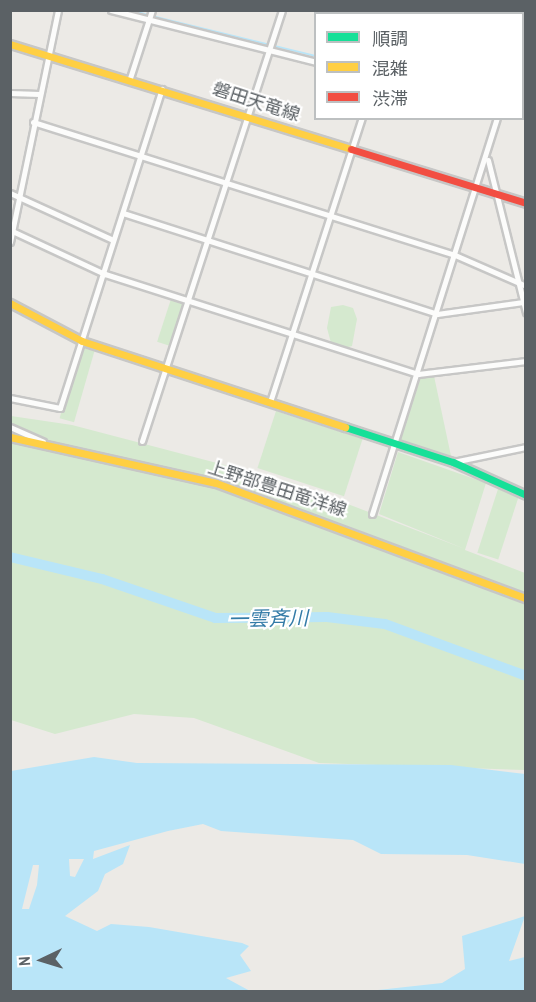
<!DOCTYPE html>
<meta charset="utf-8">
<style>
body{margin:0}
#map{position:relative;width:536px;height:1002px;overflow:hidden;background:#eceae6;font-family:"Archivo Narrow","Noto Sans JP",sans-serif}
div>[style]{position:absolute}
[style*='--x']{left:calc(var(--x)*1px);top:calc(var(--y)*1px);width:calc(var(--w)*1px);rotate:calc(var(--a)*1deg)}
.green>*{inset:0;background:#d5e9cf;transform-origin:0 0}
.water>*{inset:0;background:#b9e5f8}
.stream>*{height:1.5px;margin:-0.75px;padding:0 0.75px;transform-origin:0.75px;border-radius:0.75px;background:#b9e5f8}
.river>*{height:10px;margin:-5px;padding:0 5px;transform-origin:5px;border-radius:5px;background:#b9e5f8}
.roads{filter:drop-shadow(2px 0 #c7c7c6) drop-shadow(-2px 0 #c7c7c6) drop-shadow(0 2px #c7c7c6) drop-shadow(0 -2px #c7c7c6)}
.street>*{height:5px;margin:-2.5px;padding:0 2.5px;transform-origin:2.5px;border-radius:2.5px;background:#fcfcfb}
.fast>*{height:7px;margin:-3.5px;padding:0 3.5px;transform-origin:3.5px;border-radius:3.5px;background:#16e098}
.slow>*{height:7px;margin:-3.5px;padding:0 3.5px;transform-origin:3.5px;border-radius:3.5px;background:#ffcf43}
.jam>*{height:7px;margin:-3.5px;padding:0 3.5px;transform-origin:3.5px;border-radius:3.5px;background:#f24e42}
span{translate:-50% -50%;white-space:nowrap;text-align:center;line-height:1.15;-webkit-text-stroke:4.5px #fff;paint-order:stroke}
.street-label{font-size:18px;color:#5b6165}
.water-label{font-size:20px;color:#337ba7;font-style:italic}
.frame{position:absolute;inset:0;border:12px solid #5b6165;pointer-events:none}
.legend{position:absolute;left:314px;top:12px;width:210px;height:108px;box-sizing:border-box;background:#fff;border:2px solid #bdc0c1;margin:0;padding:8px 10px;list-style:none;font-size:18px;color:#5b6165}
.legend li{display:flex;align-items:center;gap:12px;height:30px}
.legend b{width:30px;border:2px solid #bdc0c1}
.north{position:absolute;left:12px;top:930px;width:60px;height:60px;-webkit-text-stroke:4px #fff;paint-order:stroke;rotate:266deg;font-size:16px;font-weight:700;line-height:24px;text-align:center;color:#5b6165}
.north::after{content:'';display:block;margin:auto;width:21px;height:27px;background:#5b6165;clip-path:polygon(50% 0,100% 100%,50% 72%,0 100%)}
</style>
<div id="map">
<div class="green">
<i style="left:171px;top:299px;width:13px;height:45px;rotate:18deg"></i>
<i style="clip-path:polygon(343px 305px,353px 308px,357px 319px,352px 346px,345px 348px,331px 343px,327px 328px,331px 307px)"></i>
<i style="left:80px;top:347px;width:15px;height:74px;rotate:16deg"></i>
<i style="clip-path:polygon(434px 376px,451px 456px,400px 440px,421px 377px)"></i>
<i style="left:276px;top:411px;width:91px;height:60px;rotate:18deg"></i>
<i style="clip-path:polygon(11px 416px,72px 425px,293px 483px,465px 549px,379px 514px,398px 452px,486px 483px,465px 550px,525px 573px,525px 770px,319px 763px,194px 718px,134px 714px,55px 734px,11px 720px)"></i>
<i style="left:498px;top:489px;width:22px;height:67px;rotate:18deg"></i>
</div>
<div class="water">
<i style="clip-path:polygon(evenodd,94px 757px,137px 763px,451px 765px,525px 774px,525px 864px,467px 855px,381px 854px,353px 840px,221px 831px,203px 824px,168px 831px,94px 851px,93px 859px,130px 845px,123px 864px,105px 874px,98px 891px,65px 916px,97px 931px,111px 924px,149px 927px,242px 943px,249px 946px,240px 955px,251px 971px,226px 978px,250px 991px,11px 991px,11px 771px,94px 757px,69px 859px,84px 859px,75px 877px,70px 876px,69px 859px,94px 757px,33px 865px,39px 865px,37px 885px,29px 909px,22px 909px,33px 865px)"></i>
<i style="clip-path:polygon(525px 916px,509px 961px,525px 957px,525px 991px,369px 991px,442px 983px,465px 969px,462px 936px)"></i>
</div>
<div class="stream">
<i style="--x:131;--y:10;--w:18;--a:16"></i>
<i style="--x:152;--y:16;--w:169;--a:13.7"></i>
<i style="--x:522;--y:96;--w:4;--a:14"></i>
</div>
<div class="river">
<i style="--x:10;--y:557;--w:95;--a:13.4"></i>
<i style="--x:102;--y:579;--w:120;--a:19"></i>
<i style="--x:215;--y:618;--w:112;--a:-0.5"></i>
<i style="--x:327;--y:617;--w:58;--a:6.9"></i>
<i style="--x:385;--y:624;--w:150;--a:20.2"></i>
</div>
<div class="roads">
<div class="street">
<i style="--x:111;--y:10;--w:211;--a:14.2"></i>
<i style="--x:370;--y:14;--w:4;--a:-90"></i>
<i style="--x:511;--y:14;--w:4;--a:-90"></i>
<i style="--x:522;--y:48;--w:4;--a:14"></i>
<i style="--x:130;--y:78;--w:71;--a:-72.1"></i>
<i style="--x:10;--y:93;--w:29;--a:2"></i>
<i style="--x:522;--y:103;--w:4;--a:14"></i>
<i style="--x:33;--y:122;--w:442;--a:17.5"></i>
<i style="--x:455;--y:255;--w:77;--a:23.6"></i>
<i style="--x:488;--y:160;--w:157;--a:76"></i>
<i style="--x:10;--y:193;--w:113;--a:24.5"></i>
<i style="--x:123;--y:213;--w:330;--a:17.8"></i>
<i style="--x:437;--y:314;--w:87;--a:-7.9"></i>
<i style="--x:10;--y:230;--w:105;--a:24.9"></i>
<i style="--x:105;--y:274;--w:329;--a:17.7"></i>
<i style="--x:418;--y:374;--w:109;--a:-6.9"></i>
<i style="--x:10;--y:242;--w:237;--a:-78.3"></i>
<i style="--x:10;--y:398;--w:51;--a:11.3"></i>
<i style="--x:60;--y:408;--w:335;--a:-72.3"></i>
<i style="--x:270;--y:402;--w:299;--a:-72.1"></i>
<i style="--x:10;--y:427;--w:36;--a:24"></i>
<i style="--x:142;--y:441;--w:453;--a:-72"></i>
<i style="--x:453;--y:462;--w:75;--a:-11.6"></i>
<i style="--x:372;--y:514;--w:415;--a:-72.5"></i>
</div>
<div class="fast">
<i style="--x:345;--y:427;--w:114;--a:18"></i>
<i style="--x:453;--y:462;--w:80;--a:24.3"></i>
</div>
<div class="slow">
<i style="--x:10;--y:44;--w:357;--a:17.1"></i>
<i style="--x:10;--y:303;--w:81;--a:27.8"></i>
<i style="--x:82;--y:341;--w:277;--a:18.1"></i>
<i style="--x:10;--y:437;--w:211;--a:12.6"></i>
<i style="--x:216;--y:483;--w:331;--a:20.4"></i>
</div>
<div class="jam">
<i style="--x:351;--y:149;--w:183;--a:17.1"></i>
</div>
</div>
<div class="street-label">
<span style="left:256px;top:102px;rotate:18deg">磐田天竜線</span>
<span style="left:277px;top:489px;rotate:18deg">上野部豊田竜洋線</span>
</div>
<div class="water-label">
<span style="left:268px;top:618px;rotate:-1deg">一雲斉川</span>
</div>
<div class="frame"></div>
<ul class="legend">
<li><b style="height:8px;background:#16e098"></b>順調</li>
<li><b style="height:8px;background:#ffcf43"></b>混雑</li>
<li><b style="height:8px;background:#f24e42"></b>渋滞</li>
</ul>
<div class="north">N</div>
</div>
